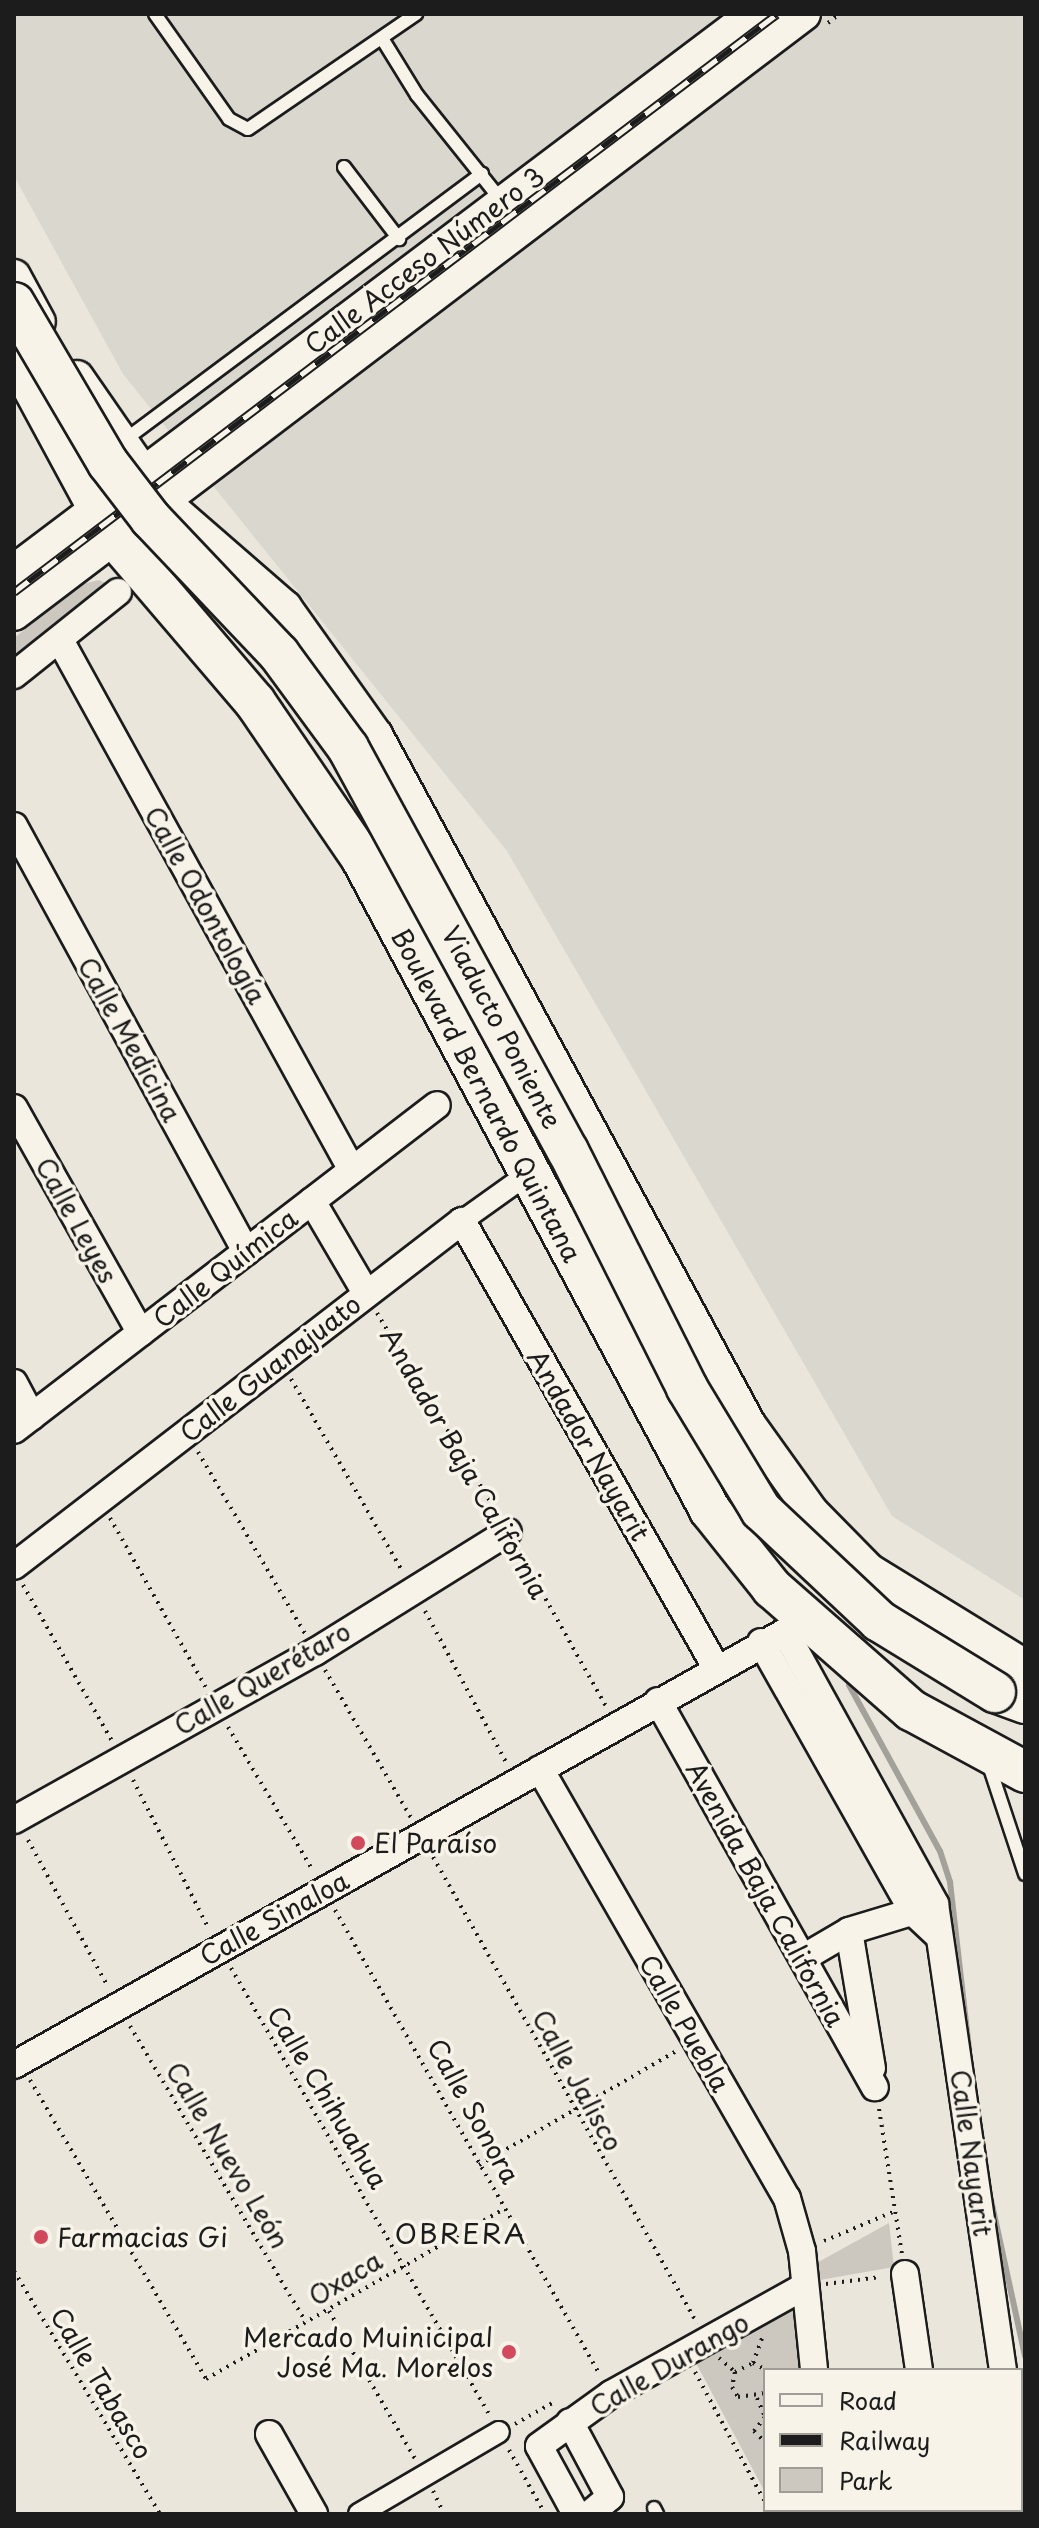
<!DOCTYPE html>
<meta charset="utf-8">
<style>
body{margin:0}
#map{position:relative;width:1039px;height:2528px;overflow:hidden;background:#eae6dc;font-family:"Playpen Sans",sans-serif}
div>[style]{position:absolute}
[style*='--x']{left:calc(var(--x)*1px);top:calc(var(--y)*1px);width:calc(var(--w)*1px);rotate:calc(var(--a)*1deg)}
.built>*{inset:0;background:#dad7ce}
.green>*{inset:0;background:#ccc8c0}
.stream>*{height:6px;margin:-3px;padding:0 3px;transform-origin:3px;border-radius:3px;background:#a3a19a}
.path>*{height:4px;margin-top:-2px;transform-origin:0;background:repeating-linear-gradient(90deg,#1c1c1c 0 2px,transparent 0 8px)}
.roads{filter:drop-shadow(2px 0 #1c1c1c) drop-shadow(-2px 0 #1c1c1c) drop-shadow(0 2px #1c1c1c) drop-shadow(0 -2px #1c1c1c)}
.service>*{height:12px;margin:-6px;padding:0 6px;transform-origin:6px;border-radius:6px;background:#f7f3e8}
.pedestrian>*{height:20px;margin:-10px;padding:0 10px;transform-origin:10px;border-radius:10px;background:#f7f3e8}
.minor>*{height:26px;margin:-13px;padding:0 13px;transform-origin:13px;border-radius:13px;background:#f7f3e8}
.tertiary>*{height:32px;margin:-16px;padding:0 16px;transform-origin:16px;border-radius:16px;background:#f7f3e8}
.primary>*{height:40px;margin:-20px;padding:0 20px;transform-origin:20px;border-radius:20px;background:#f7f3e8}
.rail>*{height:9px;margin-top:-4.5px;transform-origin:0;background:repeating-linear-gradient(90deg,#f7f3e8 0 18px,#1c1c1c 0 36px);box-sizing:border-box;border-block:2px solid #1c1c1c}
.bridges{filter:drop-shadow(2px 0 #1c1c1c) drop-shadow(-2px 0 #1c1c1c) drop-shadow(0 2px #1c1c1c) drop-shadow(0 -2px #1c1c1c)}
.primary-bridge>*{height:40px;margin:-20px;padding:0 20px;transform-origin:20px;border-radius:20px;background:#f7f3e8}
.dots>*{width:22px;height:22px;translate:-50% -50%;box-sizing:border-box;border:4px solid #f7f3e8;border-radius:50%}
span{translate:-50% -50%;white-space:nowrap;text-align:center;line-height:1.15;-webkit-text-stroke:7px #f7f3e8;paint-order:stroke}
.street-label{font-size:26px;color:#1c1c1c}
.poi-label{font-size:26px;color:#1c1c1c}
.left{translate:0 -50%;text-align:left}
.right{translate:-100% -50%;text-align:right}
.neighbourhood-label{font-size:28px;color:#1c1c1c;letter-spacing:2px}
.frame{position:absolute;inset:0;border:16px solid #1c1c1c;pointer-events:none}
.legend{position:absolute;left:763px;top:2368px;width:260px;height:144px;box-sizing:border-box;background:#f7f3e8;border:2px solid #9f9d96;margin:0;padding:10px 14px;list-style:none;font-size:24px;color:#1c1c1c}
.legend li{display:flex;align-items:center;gap:16px;height:40px}
.legend b{width:40px;border:2px solid #9f9d96}
</style>
<div id="map">
<div class="built">
<i style="clip-path:polygon(14px 14px,1025px 14px,1025px 1600px,892px 1516px,507px 851px,123px 374px,14px 176px)"></i>
</div>
<div class="green">
<i style="clip-path:polygon(99px 580px,110px 585px,14px 658px,14px 638px,83px 584px)"></i>
<i style="clip-path:polygon(889px 2223px,894px 2267px,814px 2281px,813px 2265px)"></i>
<i style="clip-path:polygon(794px 2291px,804px 2370px,765px 2370px,765px 2492px,689px 2350px)"></i>
</div>
<div class="stream">
<i style="--x:849;--y:1685;--w:189;--a:61.3"></i>
<i style="--x:940;--y:1851;--w:33;--a:72"></i>
<i style="--x:950;--y:1882;--w:169;--a:83.5"></i>
<i style="--x:991;--y:2200;--w:160;--a:77.7"></i>
</div>
<div class="path">
<i style="--x:828;--y:23;--w:14;--a:-39"></i>
<i style="--x:377;--y:1313;--w:231;--a:59"></i>
<i style="--x:291;--y:1379;--w:223;--a:59.9"></i>
<i style="--x:198;--y:1452;--w:211;--a:59.5"></i>
<i style="--x:110;--y:1518;--w:195;--a:60.5"></i>
<i style="--x:518;--y:1550;--w:179;--a:60.6"></i>
<i style="--x:23;--y:1585;--w:180;--a:60.3"></i>
<i style="--x:425;--y:1611;--w:171;--a:61.8"></i>
<i style="--x:325;--y:1670;--w:171;--a:59.8"></i>
<i style="--x:228;--y:1727;--w:167;--a:59.4"></i>
<i style="--x:133;--y:1780;--w:167;--a:63"></i>
<i style="--x:28;--y:1840;--w:167;--a:61.4"></i>
<i style="--x:433;--y:1857;--w:536;--a:60.47"></i>
<i style="--x:335;--y:1910;--w:535;--a:60.32"></i>
<i style="--x:231;--y:1968;--w:515;--a:59.95"></i>
<i style="--x:130;--y:2026;--w:344;--a:59.3"></i>
<i style="--x:30;--y:2080;--w:347;--a:59.5"></i>
<i style="--x:206;--y:2379;--w:343;--a:-29.7"></i>
<i style="--x:879;--y:2109;--w:147;--a:81"></i>
<i style="--x:479;--y:2165;--w:230;--a:-30"></i>
<i style="--x:824;--y:2241;--w:77;--a:-22.9"></i>
<i style="--x:14;--y:2271;--w:283;--a:59"></i>
<i style="--x:826;--y:2284;--w:55;--a:-7.3"></i>
<i style="--x:329;--y:2311;--w:171;--a:59.8"></i>
<i style="--x:719;--y:2358;--w:21;--a:41"></i>
<i style="--x:735;--y:2372;--w:20;--a:-27"></i>
<i style="--x:753;--y:2363;--w:30;--a:-70"></i>
<i style="--x:753;--y:2363;--w:15;--a:28"></i>
<i style="--x:695;--y:2372;--w:148;--a:61.7"></i>
<i style="--x:735;--y:2372;--w:15;--a:101"></i>
<i style="--x:732;--y:2387;--w:12;--a:59"></i>
<i style="--x:738;--y:2397;--w:27;--a:-8"></i>
<i style="--x:757;--y:2398;--w:21;--a:67"></i>
<i style="--x:765;--y:2417;--w:18;--a:128"></i>
<i style="--x:754;--y:2431;--w:16;--a:45"></i>
<i style="--x:515;--y:2424;--w:47;--a:-29.3"></i>
<i style="--x:509;--y:2450;--w:73;--a:60.6"></i>
<i style="--x:433;--y:2491;--w:25;--a:64"></i>
<i style="--x:769;--y:2510;--w:4;--a:63"></i>
<i style="--x:793;--y:2514;--w:4;--a:-63"></i>
</div>
<div class="roads">
<div class="service">
<i style="--x:155;--y:14;--w:128;--a:54.8"></i>
<i style="--x:229;--y:119;--w:21;--a:28"></i>
<i style="--x:248;--y:129;--w:204;--a:-34.4"></i>
<i style="--x:383;--y:40;--w:65;--a:58.3"></i>
<i style="--x:417;--y:95;--w:136;--a:51.3"></i>
<i style="--x:344;--y:167;--w:91;--a:52.6"></i>
<i style="--x:122;--y:442;--w:449;--a:-36.7"></i>
<i style="--x:988;--y:1762;--w:118;--a:71.7"></i>
<i style="--x:654;--y:2508;--w:7;--a:63"></i>
</div>
<div class="pedestrian">
<i style="--x:462;--y:1221;--w:81;--a:-35.5"></i>
<i style="--x:359;--y:2514;--w:162;--a:-30.4"></i>
</div>
<div class="minor">
<i style="--x:60;--y:640;--w:605;--a:61.15"></i>
<i style="--x:14;--y:675;--w:133;--a:-38.6"></i>
<i style="--x:14;--y:826;--w:485;--a:61.4"></i>
<i style="--x:14;--y:1108;--w:258;--a:60.6"></i>
<i style="--x:312;--y:1201;--w:107;--a:59.6"></i>
<i style="--x:14;--y:1383;--w:38;--a:62"></i>
<i style="--x:14;--y:1430;--w:533;--a:-37.54"></i>
<i style="--x:14;--y:1566;--w:565;--a:-37.6"></i>
<i style="--x:462;--y:1221;--w:515;--a:60.35"></i>
<i style="--x:761;--y:1642;--w:311;--a:60.6"></i>
<i style="--x:914;--y:1913;--w:34;--a:43"></i>
<i style="--x:658;--y:1701;--w:443;--a:60.7"></i>
<i style="--x:540;--y:1769;--w:495;--a:60.1"></i>
<i style="--x:787;--y:2198;--w:55;--a:74.2"></i>
<i style="--x:802;--y:2251;--w:120;--a:84.2"></i>
<i style="--x:14;--y:1820;--w:345;--a:-29.2"></i>
<i style="--x:315;--y:1652;--w:227;--a:-31.9"></i>
<i style="--x:849;--y:1931;--w:139;--a:80.5"></i>
<i style="--x:803;--y:1958;--w:53;--a:-30.4"></i>
<i style="--x:849;--y:1931;--w:83;--a:-16.9"></i>
<i style="--x:14;--y:2065;--w:884;--a:-29.32"></i>
<i style="--x:785;--y:1632;--w:311;--a:61.1"></i>
<i style="--x:935;--y:1904;--w:471;--a:81.7"></i>
<i style="--x:905;--y:2274;--w:97;--a:81.7"></i>
<i style="--x:570;--y:2422;--w:85;--a:61.9"></i>
<i style="--x:610;--y:2497;--w:26;--a:140"></i>
<i style="--x:269;--y:2434;--w:92;--a:60.6"></i>
<i style="--x:1021;--y:2502;--w:12;--a:81"></i>
<i style="--x:832;--y:2510;--w:4;--a:90"></i>
<i style="--x:938;--y:2510;--w:4;--a:76"></i>
<i style="--x:576;--y:2514;--w:77;--a:-118.6"></i>
<i style="--x:539;--y:2446;--w:89;--a:-35.8"></i>
<i style="--x:611;--y:2394;--w:220;--a:-29.1"></i>
</div>
<div class="tertiary">
<i style="--x:14;--y:276;--w:52;--a:61.5"></i>
<i style="--x:77;--y:377;--w:151;--a:55.3"></i>
<i style="--x:163;--y:501;--w:162;--a:41"></i>
<i style="--x:285;--y:607;--w:157;--a:54.6"></i>
<i style="--x:376;--y:735;--w:783;--a:61.57"></i>
<i style="--x:749;--y:1424;--w:108;--a:54.4"></i>
<i style="--x:812;--y:1512;--w:81;--a:45.5"></i>
<i style="--x:869;--y:1570;--w:183;--a:31.6"></i>
<i style="--x:14;--y:571;--w:925;--a:-37.01"></i>
<i style="--x:14;--y:614;--w:992;--a:-37.22"></i>
</div>
<div class="primary">
<i style="--x:14;--y:352;--w:210;--a:61.6"></i>
<i style="--x:114;--y:537;--w:217;--a:49.5"></i>
<i style="--x:255;--y:702;--w:190;--a:55.7"></i>
<i style="--x:362;--y:859;--w:738;--a:61.87"></i>
<i style="--x:710;--y:1510;--w:100;--a:51.5"></i>
<i style="--x:772;--y:1588;--w:185;--a:41.3"></i>
<i style="--x:911;--y:1710;--w:130;--a:28.5"></i>
<i style="--x:995;--y:1692;--w:32;--a:20"></i>
</div>
</div>
<div class="rail">
<i style="--x:14;--y:592;--w:957;--a:-37.15"></i>
</div>
<div class="bridges">
<div class="primary-bridge">
<i style="--x:14;--y:303;--w:186;--a:59.6"></i>
<i style="--x:108;--y:463;--w:71;--a:52.5"></i>
<i style="--x:151;--y:519;--w:186;--a:46.5"></i>
<i style="--x:279;--y:654;--w:117;--a:53.7"></i>
<i style="--x:348;--y:748;--w:459;--a:61.4"></i>
<i style="--x:568;--y:1151;--w:265;--a:63.3"></i>
<i style="--x:687;--y:1388;--w:143;--a:58.8"></i>
<i style="--x:761;--y:1510;--w:162;--a:43.2"></i>
<i style="--x:879;--y:1621;--w:136;--a:31.5"></i>
</div>
</div>
<div class="dots">
<i style="left:358px;top:1843px;background:#d1495b"></i>
<i style="left:41px;top:2237px;background:#d1495b"></i>
<i style="left:509px;top:2352px;background:#d1495b"></i>
</div>
<div class="street-label">
<span style="left:424px;top:260px;rotate:-37deg">Calle Acceso Número 3</span>
<span style="left:206px;top:905px;rotate:61deg">Calle Odontología</span>
<span style="left:502px;top:1027px;rotate:62deg">Viaducto Poniente</span>
<span style="left:130px;top:1039px;rotate:61deg">Calle Medicina</span>
<span style="left:487px;top:1095px;rotate:62deg">Boulevard Bernardo Quintana</span>
<span style="left:77px;top:1220px;rotate:61deg">Calle Leyes</span>
<span style="left:225px;top:1268px;rotate:-38deg">Calle Química</span>
<span style="left:270px;top:1368px;rotate:-38deg">Calle Guanajuato</span>
<span style="left:589px;top:1445px;rotate:60deg">Andador Nayarit</span>
<span style="left:465px;top:1463px;rotate:60deg">Andador Baja California</span>
<span style="left:262px;top:1678px;rotate:-30deg">Calle Querétaro</span>
<span style="left:766px;top:1894px;rotate:61deg">Avenida Baja California</span>
<span style="left:274px;top:1918px;rotate:-29deg">Calle Sinaloa</span>
<span style="left:685px;top:2023px;rotate:60deg">Calle Puebla</span>
<span style="left:578px;top:2080px;rotate:61deg">Calle Jalisco</span>
<span style="left:328px;top:2097px;rotate:59deg">Calle Chihuahua</span>
<span style="left:474px;top:2111px;rotate:61deg">Calle Sonora</span>
<span style="left:972px;top:2153px;rotate:82deg">Calle Nayarit</span>
<span style="left:228px;top:2155px;rotate:59deg">Calle Nuevo León</span>
<span style="left:345px;top:2278px;rotate:-31deg">Oxaca</span>
<span style="left:669px;top:2364px;rotate:-30deg">Calle Durango</span>
<span style="left:102px;top:2383px;rotate:59deg">Calle Tabasco</span>
</div>
<div class="poi-label">
<span class="left" style="left:374px;top:1843px">El Paraíso</span>
<span class="left" style="left:57px;top:2237px">Farmacias Gi</span>
<span class="right" style="left:493px;top:2352px">Mercado Muinicipal<br>José Ma. Morelos</span>
</div>
<div class="neighbourhood-label">
<span style="left:461px;top:2233px">OBRERA</span>
</div>
<div class="frame"></div>
<ul class="legend">
<li><b style="height:10px;background:#f7f3e8"></b>Road</li>
<li><b style="height:10px;background:#1c1c1c"></b>Railway</li>
<li><b style="height:22px;background:#ccc8c0"></b>Park</li>
</ul>
</div>
